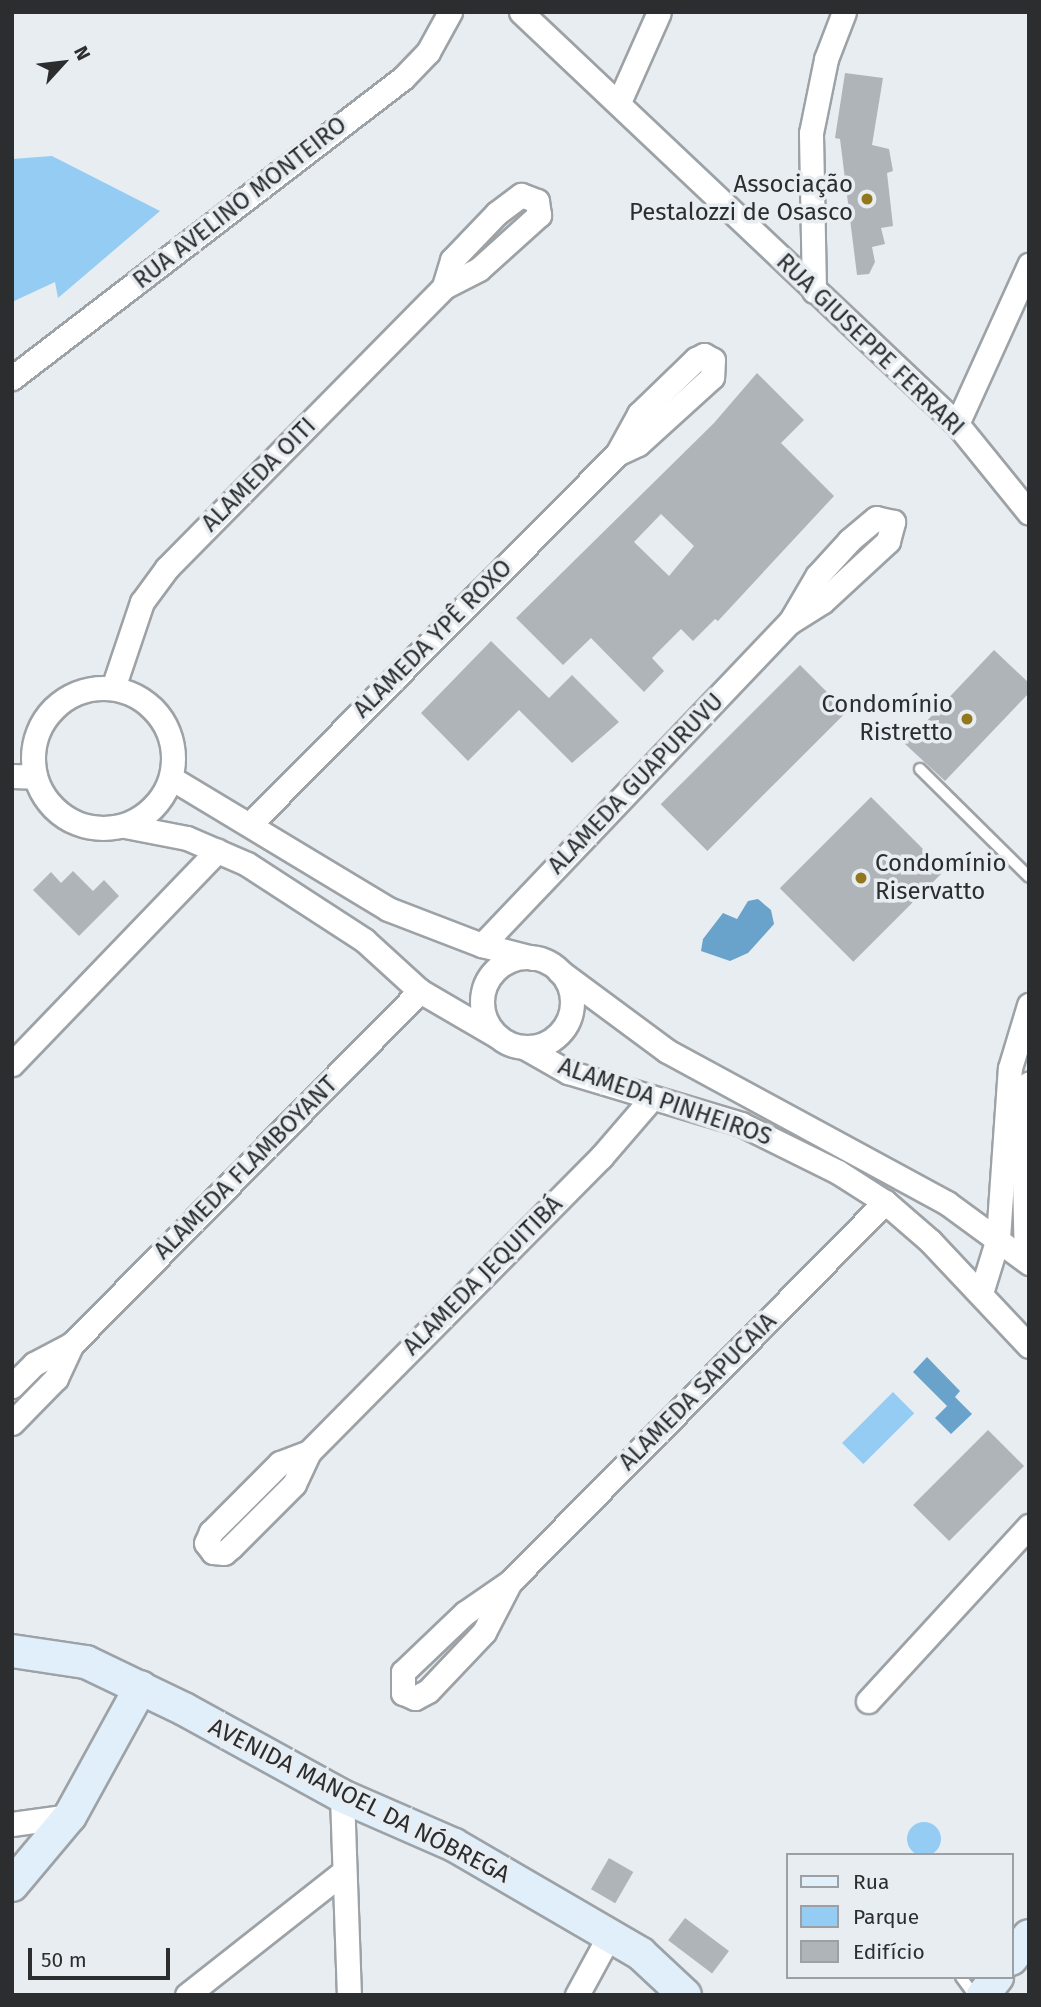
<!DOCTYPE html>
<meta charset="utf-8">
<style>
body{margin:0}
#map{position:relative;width:1041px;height:2007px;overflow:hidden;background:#e8edf2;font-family:"Fira Sans",sans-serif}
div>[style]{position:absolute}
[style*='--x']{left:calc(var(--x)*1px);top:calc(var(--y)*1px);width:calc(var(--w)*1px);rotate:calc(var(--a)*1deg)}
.green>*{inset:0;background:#95ccf3;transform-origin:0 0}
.round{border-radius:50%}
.water>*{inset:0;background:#69a2ca}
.building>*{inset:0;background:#afb4b8;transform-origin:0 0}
.roads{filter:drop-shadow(2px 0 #9da2a6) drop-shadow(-2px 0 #9da2a6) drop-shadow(0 2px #9da2a6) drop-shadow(0 -2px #9da2a6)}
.lane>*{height:10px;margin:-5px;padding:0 5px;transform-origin:5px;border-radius:5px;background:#fff}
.street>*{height:23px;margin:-11.5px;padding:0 11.5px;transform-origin:11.5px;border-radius:11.5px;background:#fff}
.street>.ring{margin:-11.5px;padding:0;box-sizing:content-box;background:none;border:23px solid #fff;border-radius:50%}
.secondary>*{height:32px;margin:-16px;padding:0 16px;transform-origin:16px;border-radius:16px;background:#e1effa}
.dots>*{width:19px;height:19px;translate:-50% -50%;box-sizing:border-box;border:4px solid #e8edf2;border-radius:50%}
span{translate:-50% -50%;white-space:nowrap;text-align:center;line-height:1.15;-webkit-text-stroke:7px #e8edf2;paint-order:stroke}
.poi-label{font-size:24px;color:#2b2d2f}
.right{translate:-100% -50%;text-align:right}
.left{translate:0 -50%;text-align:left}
.street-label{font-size:24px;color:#2b2d2f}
.frame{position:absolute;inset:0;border:14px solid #2b2d2f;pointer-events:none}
.legend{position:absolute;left:786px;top:1853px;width:228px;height:126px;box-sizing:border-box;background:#e8edf2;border:2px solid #9ca0a4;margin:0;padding:9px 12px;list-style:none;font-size:21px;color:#2b2d2f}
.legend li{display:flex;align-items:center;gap:14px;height:35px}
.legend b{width:35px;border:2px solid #9ca0a4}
.north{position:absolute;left:28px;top:28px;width:70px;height:70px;-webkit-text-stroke:5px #e8edf2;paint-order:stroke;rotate:63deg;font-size:19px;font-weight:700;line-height:28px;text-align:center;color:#2b2d2f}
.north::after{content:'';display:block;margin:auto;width:24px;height:32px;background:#2b2d2f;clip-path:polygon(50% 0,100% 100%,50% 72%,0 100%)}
.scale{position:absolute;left:28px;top:1948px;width:142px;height:32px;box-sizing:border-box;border:4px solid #2b2d2f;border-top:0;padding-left:9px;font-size:21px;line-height:24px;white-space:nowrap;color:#2b2d2f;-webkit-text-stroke:5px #e8edf2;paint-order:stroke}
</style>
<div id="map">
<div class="green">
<i style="clip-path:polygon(52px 156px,160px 211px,58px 298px,55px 282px,12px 302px,12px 159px)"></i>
<i style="left:893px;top:1392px;width:30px;height:72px;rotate:45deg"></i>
<i class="round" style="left:907px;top:1822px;width:34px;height:34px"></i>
</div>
<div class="water">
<i style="clip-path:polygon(758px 899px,771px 910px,774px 924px,748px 953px,730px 961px,701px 951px,703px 939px,723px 913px,737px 919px,748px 901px)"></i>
<i style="clip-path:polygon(927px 1357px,960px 1391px,955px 1397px,972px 1414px,951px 1434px,935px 1418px,947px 1406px,913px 1372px)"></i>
</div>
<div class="building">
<i style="clip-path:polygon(845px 73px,883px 78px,872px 145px,889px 149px,893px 171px,887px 173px,893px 226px,881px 228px,885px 244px,872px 247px,875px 262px,869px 274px,857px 275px,840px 139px,835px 138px)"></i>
<i style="clip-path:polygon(evenodd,757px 373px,804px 420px,781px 443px,834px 496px,718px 621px,715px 619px,693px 641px,681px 629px,652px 658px,664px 671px,644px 692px,591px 638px,563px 665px,516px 618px,714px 423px,757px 373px,661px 514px,694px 546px,669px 576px,634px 542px,661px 514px)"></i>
<i style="clip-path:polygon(491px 641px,549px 698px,572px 675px,619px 722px,572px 763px,519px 710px,468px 761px,421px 713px)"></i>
<i style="clip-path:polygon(994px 650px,1029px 683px,1029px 693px,945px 781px,905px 744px)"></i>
<i style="left:800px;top:665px;width:66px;height:197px;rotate:45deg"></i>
<i style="left:871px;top:797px;width:104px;height:129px;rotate:45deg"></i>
<i style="clip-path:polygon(73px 871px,93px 891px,104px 880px,119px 896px,79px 936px,33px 890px,51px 872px,61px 883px)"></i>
<i style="left:988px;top:1430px;width:51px;height:106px;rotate:45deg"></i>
<i style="left:609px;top:1858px;width:28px;height:36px;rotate:30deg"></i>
<i style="left:685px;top:1918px;width:55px;height:28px;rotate:37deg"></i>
</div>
<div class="roads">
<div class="lane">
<i style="--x:920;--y:769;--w:153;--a:44.7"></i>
<i style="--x:961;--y:1977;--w:22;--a:54"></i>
</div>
<div class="street">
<i style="--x:521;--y:12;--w:600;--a:43.38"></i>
<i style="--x:957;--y:424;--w:114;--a:51"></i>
<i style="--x:619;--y:102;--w:98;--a:-66"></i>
<i style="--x:814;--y:291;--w:158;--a:-91.1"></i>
<i style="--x:811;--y:133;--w:76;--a:-78.5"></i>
<i style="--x:826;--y:59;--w:50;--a:-69"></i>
<i style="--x:12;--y:378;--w:493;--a:-37.5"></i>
<i style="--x:403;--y:78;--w:36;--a:-46"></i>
<i style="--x:428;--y:52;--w:46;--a:-61.2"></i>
<i style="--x:957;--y:424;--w:175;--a:-65.6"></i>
<i class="ring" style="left:33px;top:688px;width:117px;height:117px"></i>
<i style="--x:113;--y:688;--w:91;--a:-71.4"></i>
<i style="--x:142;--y:602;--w:42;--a:-53.7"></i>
<i style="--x:167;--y:568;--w:395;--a:-45.4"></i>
<i style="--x:444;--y:287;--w:39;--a:-27"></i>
<i style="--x:479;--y:269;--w:81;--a:-42"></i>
<i style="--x:539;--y:215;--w:14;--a:-98"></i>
<i style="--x:537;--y:201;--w:17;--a:-159"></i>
<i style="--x:521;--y:195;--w:30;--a:143"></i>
<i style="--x:497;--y:213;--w:65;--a:133.8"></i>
<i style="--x:452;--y:260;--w:28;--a:107"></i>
<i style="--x:12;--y:776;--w:23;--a:2"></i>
<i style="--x:171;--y:778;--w:253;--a:31.1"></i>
<i style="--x:388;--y:909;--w:101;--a:21"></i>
<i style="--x:482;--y:945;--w:53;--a:14.3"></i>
<i style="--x:250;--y:824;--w:521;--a:-45.23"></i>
<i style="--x:617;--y:454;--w:46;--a:-61.2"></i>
<i style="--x:639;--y:414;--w:79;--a:-44"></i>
<i style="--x:696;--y:359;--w:9;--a:-27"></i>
<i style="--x:704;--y:355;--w:10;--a:29"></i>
<i style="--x:713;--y:360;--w:17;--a:93"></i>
<i style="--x:712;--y:377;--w:100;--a:137.8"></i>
<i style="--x:638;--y:444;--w:23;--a:155"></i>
<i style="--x:125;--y:826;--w:63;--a:11"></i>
<i style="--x:187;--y:838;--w:65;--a:23.4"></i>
<i style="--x:247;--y:864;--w:140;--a:33"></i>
<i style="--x:364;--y:940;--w:76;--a:42.3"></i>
<i style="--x:420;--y:991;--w:89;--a:30.3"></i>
<i style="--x:482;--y:945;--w:446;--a:-46.4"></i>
<i style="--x:790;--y:622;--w:38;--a:-32"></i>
<i style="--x:822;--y:602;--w:90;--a:-42.7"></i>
<i style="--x:888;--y:541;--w:20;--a:-75"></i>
<i style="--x:893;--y:522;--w:17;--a:-167"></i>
<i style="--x:876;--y:518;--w:35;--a:140"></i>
<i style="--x:849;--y:541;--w:47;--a:132.4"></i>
<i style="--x:817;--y:576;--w:53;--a:120.4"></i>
<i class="ring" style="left:482px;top:957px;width:67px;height:67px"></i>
<i style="--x:559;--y:971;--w:134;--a:36.5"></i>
<i style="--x:667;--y:1051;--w:319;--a:28.5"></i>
<i style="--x:947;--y:1203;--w:102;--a:36.2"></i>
<i style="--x:524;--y:1047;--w:51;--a:29.6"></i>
<i style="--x:568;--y:1072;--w:181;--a:16.7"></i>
<i style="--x:741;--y:1124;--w:108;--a:26.3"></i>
<i style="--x:838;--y:1172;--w:56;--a:32.6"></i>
<i style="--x:885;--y:1202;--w:60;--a:40.9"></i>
<i style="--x:930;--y:1241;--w:144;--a:46.7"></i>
<i style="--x:12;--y:1064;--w:296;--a:-46.1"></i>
<i style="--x:1026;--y:1260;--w:124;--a:-91.4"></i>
<i style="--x:1023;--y:1136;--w:53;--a:-83.5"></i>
<i style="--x:981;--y:1293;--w:58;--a:-72.8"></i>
<i style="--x:998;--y:1238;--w:170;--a:-86"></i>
<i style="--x:1010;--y:1068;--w:66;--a:-73.2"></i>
<i style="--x:12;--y:1386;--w:31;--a:-45"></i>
<i style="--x:34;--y:1364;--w:43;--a:-27.8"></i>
<i style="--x:72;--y:1344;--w:496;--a:-45.4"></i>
<i style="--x:12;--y:1423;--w:63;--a:-45.6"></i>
<i style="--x:56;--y:1378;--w:38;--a:-65"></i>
<i style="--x:309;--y:1452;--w:31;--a:159"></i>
<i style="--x:280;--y:1463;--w:98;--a:135"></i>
<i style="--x:211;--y:1532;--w:12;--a:114"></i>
<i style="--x:206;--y:1543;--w:11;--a:52"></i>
<i style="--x:213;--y:1552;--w:11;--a:5"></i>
<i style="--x:224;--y:1553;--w:9;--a:-41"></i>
<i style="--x:231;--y:1547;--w:89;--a:-45"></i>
<i style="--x:294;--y:1484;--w:35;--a:-65"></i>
<i style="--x:309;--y:1452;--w:415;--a:-45.3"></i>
<i style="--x:601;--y:1157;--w:78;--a:-49.2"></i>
<i style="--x:510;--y:1582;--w:56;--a:117.5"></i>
<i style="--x:484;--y:1632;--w:81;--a:133.5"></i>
<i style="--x:428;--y:1691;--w:15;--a:152"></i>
<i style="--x:415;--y:1698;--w:13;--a:-157"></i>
<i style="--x:403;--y:1693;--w:21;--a:-90"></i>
<i style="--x:403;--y:1672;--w:86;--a:-43.6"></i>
<i style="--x:465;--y:1613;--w:55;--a:-34.6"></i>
<i style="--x:510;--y:1582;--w:534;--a:-45.38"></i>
<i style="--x:868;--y:1701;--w:238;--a:-47.4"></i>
<i style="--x:342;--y:1796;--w:199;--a:88"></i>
<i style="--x:12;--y:1824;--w:59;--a:-7.9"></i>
<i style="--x:187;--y:1995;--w:196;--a:-38.2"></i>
<i style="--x:577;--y:1995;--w:67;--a:-61.5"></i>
</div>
<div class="secondary">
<i style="--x:12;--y:1651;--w:75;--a:8.5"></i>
<i style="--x:86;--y:1662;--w:109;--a:25.6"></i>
<i style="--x:184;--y:1709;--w:180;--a:28.8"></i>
<i style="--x:342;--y:1796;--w:122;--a:23.6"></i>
<i style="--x:454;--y:1845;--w:216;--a:30.2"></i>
<i style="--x:641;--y:1954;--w:60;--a:43"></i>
<i style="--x:12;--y:1885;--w:90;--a:-50"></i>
<i style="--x:70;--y:1816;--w:147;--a:-61.2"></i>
<i style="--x:1011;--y:1959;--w:29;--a:-52"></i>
<i style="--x:983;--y:1995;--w:23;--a:-52"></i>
</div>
</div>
<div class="dots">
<i style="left:867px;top:199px;background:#93771d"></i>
<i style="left:967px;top:719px;background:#93771d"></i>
<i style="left:861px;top:878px;background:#93771d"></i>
</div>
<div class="poi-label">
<span class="right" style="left:853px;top:199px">Associação<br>Pestalozzi de Osasco</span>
<span class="right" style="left:953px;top:719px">Condomínio<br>Ristretto</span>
<span class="left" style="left:875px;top:878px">Condomínio<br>Riservatto</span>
</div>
<div class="street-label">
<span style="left:240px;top:203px;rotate:-38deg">RUA AVELINO MONTEIRO</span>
<span style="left:870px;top:345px;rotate:44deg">RUA GIUSEPPE FERRARI</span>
<span style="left:259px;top:475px;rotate:-45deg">ALAMEDA OITI</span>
<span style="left:433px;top:639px;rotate:-45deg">ALAMEDA YPÊ ROXO</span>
<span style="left:636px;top:784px;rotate:-46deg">ALAMEDA GUAPURUVU</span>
<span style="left:665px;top:1102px;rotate:19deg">ALAMEDA PINHEIROS</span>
<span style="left:246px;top:1168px;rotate:-45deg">ALAMEDA FLAMBOYANT</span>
<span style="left:483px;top:1276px;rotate:-45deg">ALAMEDA JEQUITIBÁ</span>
<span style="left:698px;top:1392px;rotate:-45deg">ALAMEDA SAPUCAIA</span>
<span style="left:359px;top:1801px;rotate:27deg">AVENIDA MANOEL DA NÓBREGA</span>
</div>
<div class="frame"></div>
<ul class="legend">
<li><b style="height:9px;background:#e1effa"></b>Rua</li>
<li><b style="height:19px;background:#95ccf3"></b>Parque</li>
<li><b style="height:19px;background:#afb4b8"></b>Edifício</li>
</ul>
<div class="north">N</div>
<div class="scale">50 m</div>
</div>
